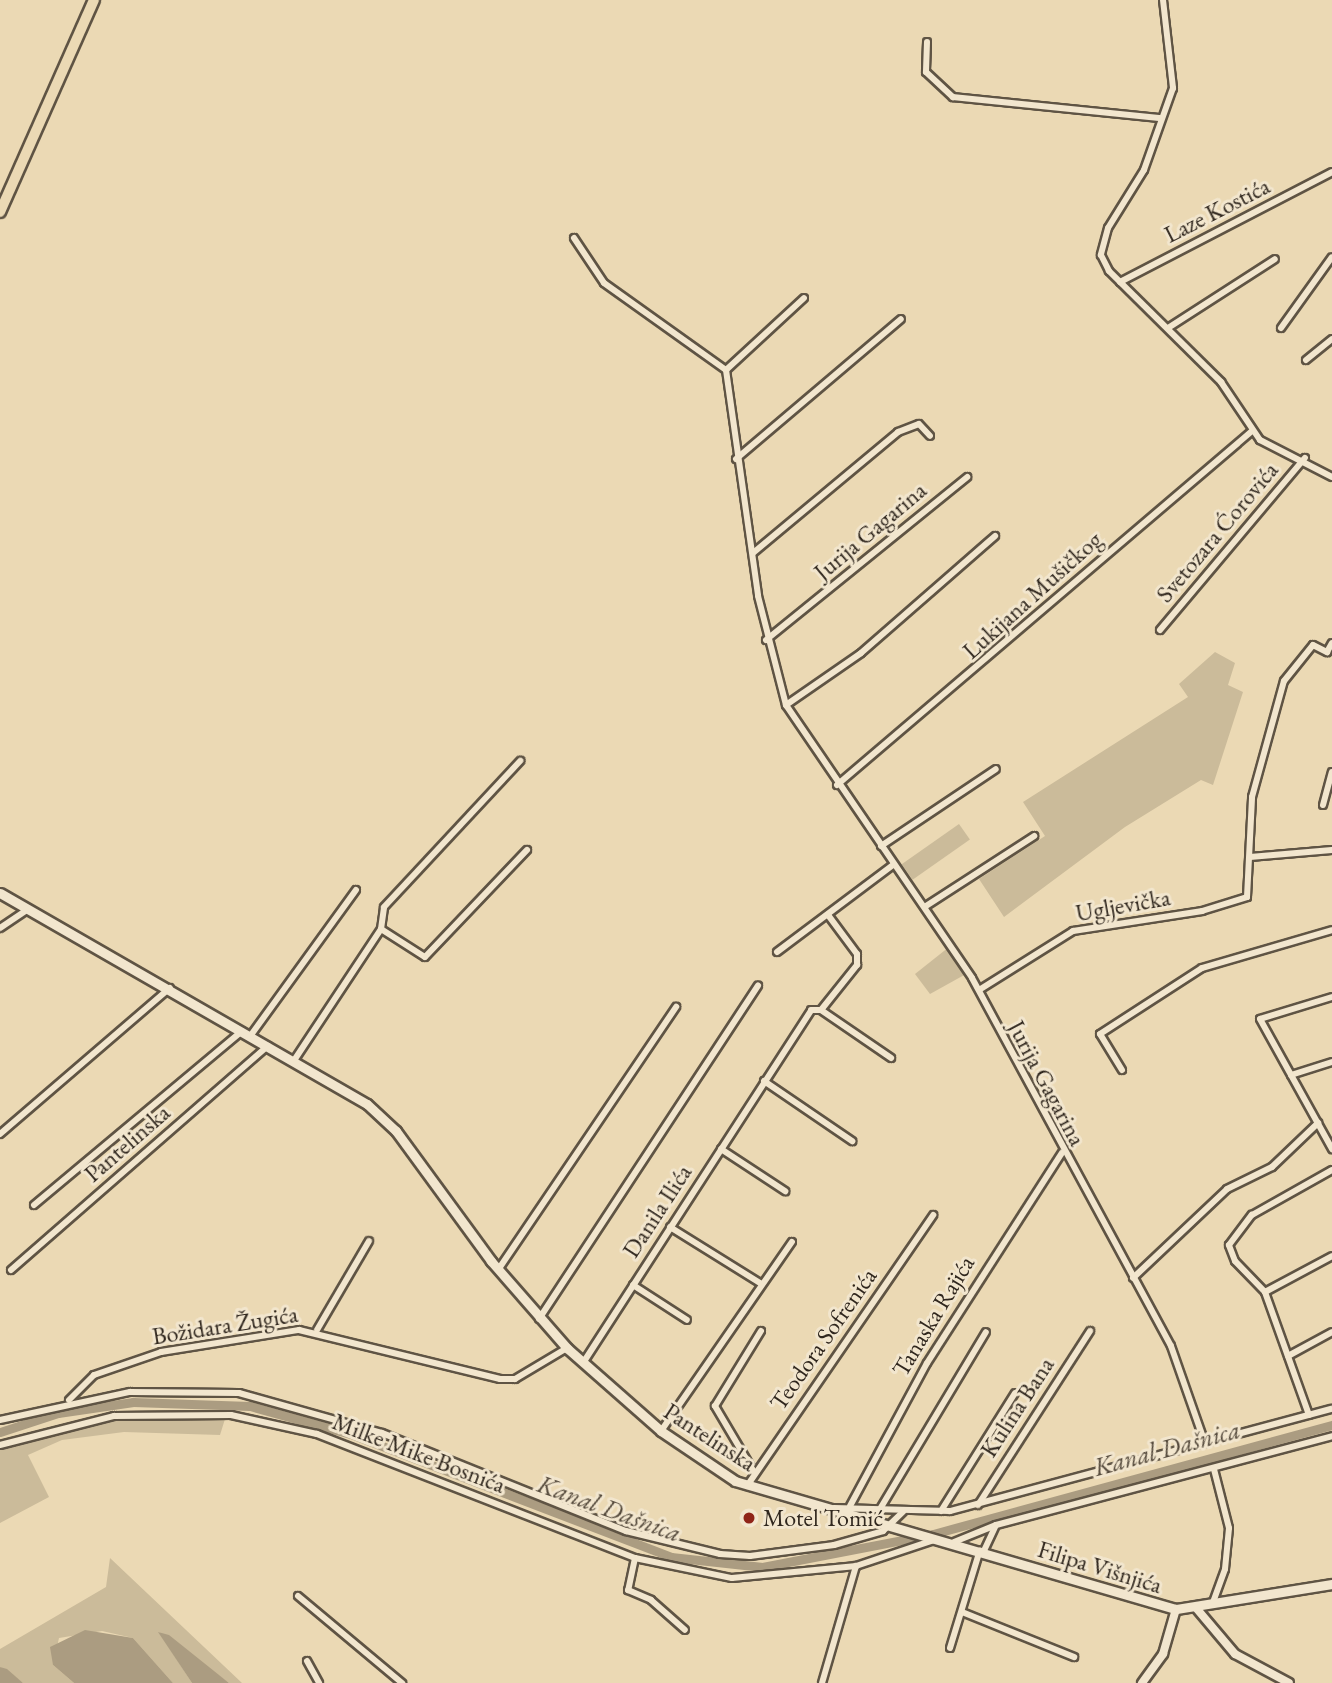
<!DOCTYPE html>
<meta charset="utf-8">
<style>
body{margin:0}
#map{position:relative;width:1332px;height:1683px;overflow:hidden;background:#ebd9b4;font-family:"EB Garamond",serif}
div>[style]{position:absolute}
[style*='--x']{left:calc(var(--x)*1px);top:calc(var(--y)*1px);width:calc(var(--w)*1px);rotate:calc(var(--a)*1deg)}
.green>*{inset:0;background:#cbbb9a;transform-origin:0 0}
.water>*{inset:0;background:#ab9c81}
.canal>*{height:9px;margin:-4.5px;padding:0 4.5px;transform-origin:4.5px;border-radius:4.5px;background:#ab9c81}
.roads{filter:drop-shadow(2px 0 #5f5444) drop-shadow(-2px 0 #5f5444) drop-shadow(0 2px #5f5444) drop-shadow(0 -2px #5f5444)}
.minor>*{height:6px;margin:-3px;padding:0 3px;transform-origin:3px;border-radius:3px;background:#f2e6ce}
.tertiary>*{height:8px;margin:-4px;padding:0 4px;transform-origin:4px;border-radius:4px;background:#f2e6ce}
.secondary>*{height:9px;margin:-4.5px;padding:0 4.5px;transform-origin:4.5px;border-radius:4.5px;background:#f2e6ce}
.primary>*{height:10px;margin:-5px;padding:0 5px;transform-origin:5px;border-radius:5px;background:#ebd9b4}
.dots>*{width:19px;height:19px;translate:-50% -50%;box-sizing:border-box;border:4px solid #f2e6ce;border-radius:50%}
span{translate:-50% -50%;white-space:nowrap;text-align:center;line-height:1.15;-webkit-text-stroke:6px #f2e6ce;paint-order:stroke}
.street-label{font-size:24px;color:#30271e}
.poi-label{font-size:24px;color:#30271e}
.left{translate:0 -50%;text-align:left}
.water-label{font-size:26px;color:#554a3c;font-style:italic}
</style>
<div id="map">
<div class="green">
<i style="clip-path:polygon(1215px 652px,1235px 663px,1228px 685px,1243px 692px,1213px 785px,1201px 780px,1125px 827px,1004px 917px,979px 879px,1045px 836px,1023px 802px,1188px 697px,1179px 684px)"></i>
<i style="left:959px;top:824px;width:19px;height:70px;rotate:55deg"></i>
<i style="clip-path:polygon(949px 947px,966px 974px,930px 994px,915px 974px)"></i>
<i style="clip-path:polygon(214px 1416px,225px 1419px,220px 1435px,124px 1432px,62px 1440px,28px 1455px,49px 1497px,0 1523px,0 1449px,116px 1419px)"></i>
<i style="clip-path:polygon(110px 1558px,242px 1683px,229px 1683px,159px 1632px,192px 1683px,173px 1683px,133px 1638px,102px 1631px,59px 1638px,53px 1665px,74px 1683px,23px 1683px,0 1667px,0 1649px,106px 1587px)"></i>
</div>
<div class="water">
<i style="clip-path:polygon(85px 1630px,133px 1638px,173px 1683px,74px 1683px,53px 1665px,50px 1647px)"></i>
<i style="clip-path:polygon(158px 1632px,169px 1635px,229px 1683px,192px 1683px)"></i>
<i style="clip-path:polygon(0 1667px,7px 1669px,23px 1683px,0 1683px)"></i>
</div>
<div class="canal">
<i style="--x:0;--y:1432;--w:61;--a:-18.1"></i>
<i style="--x:58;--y:1413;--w:76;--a:-8.3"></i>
<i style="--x:133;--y:1402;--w:117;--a:2"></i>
<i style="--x:250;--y:1406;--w:105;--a:15.5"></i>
<i style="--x:351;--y:1434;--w:343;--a:21"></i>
<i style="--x:671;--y:1557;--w:92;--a:6.3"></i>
<i style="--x:762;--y:1567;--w:174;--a:-10.9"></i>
<i style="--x:933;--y:1534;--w:414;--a:-15.3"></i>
</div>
<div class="roads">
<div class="minor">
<i style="--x:1163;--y:0;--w:89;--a:83.5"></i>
<i style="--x:1173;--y:88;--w:87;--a:109.5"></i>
<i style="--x:1144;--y:170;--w:68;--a:121.8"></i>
<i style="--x:1108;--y:228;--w:28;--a:105"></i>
<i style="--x:1101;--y:255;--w:18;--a:63"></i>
<i style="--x:1109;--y:271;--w:158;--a:44.7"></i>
<i style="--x:1221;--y:382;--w:70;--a:56.1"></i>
<i style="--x:1260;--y:440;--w:81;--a:27.2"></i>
<i style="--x:927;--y:42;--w:30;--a:92"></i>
<i style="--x:926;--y:72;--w:37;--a:43"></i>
<i style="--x:953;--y:97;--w:209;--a:5.8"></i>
<i style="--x:574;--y:238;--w:54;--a:56.3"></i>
<i style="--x:604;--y:283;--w:150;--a:35.5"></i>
<i style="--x:726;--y:370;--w:228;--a:81.9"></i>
<i style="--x:758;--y:596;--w:113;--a:75.6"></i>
<i style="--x:786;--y:705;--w:330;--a:55.7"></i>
<i style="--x:972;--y:978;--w:418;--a:61.6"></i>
<i style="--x:1171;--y:1346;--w:103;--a:70.7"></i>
<i style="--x:1120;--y:282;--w:239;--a:-27.4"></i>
<i style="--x:1168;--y:328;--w:127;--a:-32.8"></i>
<i style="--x:1281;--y:328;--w:87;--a:-54.3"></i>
<i style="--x:1306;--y:360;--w:33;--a:-39"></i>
<i style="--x:726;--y:370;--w:106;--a:-42.7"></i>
<i style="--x:736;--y:459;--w:216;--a:-40.3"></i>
<i style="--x:753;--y:553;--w:189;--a:-39.8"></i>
<i style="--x:898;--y:432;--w:22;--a:-21"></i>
<i style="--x:919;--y:424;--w:16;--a:47"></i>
<i style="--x:1160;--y:630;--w:225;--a:-49.9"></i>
<i style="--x:766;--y:640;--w:259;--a:-39"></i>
<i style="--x:786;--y:705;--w:91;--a:-34.7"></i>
<i style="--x:861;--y:653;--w:178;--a:-41.1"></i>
<i style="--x:837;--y:785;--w:545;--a:-40.46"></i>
<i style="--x:1323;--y:805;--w:34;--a:-75"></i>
<i style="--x:881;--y:846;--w:138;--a:-33.8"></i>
<i style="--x:1250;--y:857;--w:82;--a:-4.9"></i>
<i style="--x:926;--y:906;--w:129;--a:-32.9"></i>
<i style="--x:0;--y:928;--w:32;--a:-34"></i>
<i style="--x:381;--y:929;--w:52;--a:32.5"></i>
<i style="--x:425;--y:957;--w:148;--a:-46.4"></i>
<i style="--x:777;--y:952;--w:146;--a:-36.9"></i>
<i style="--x:979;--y:990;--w:111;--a:-32.1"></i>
<i style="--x:1073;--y:931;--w:131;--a:-8.8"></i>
<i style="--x:1202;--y:911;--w:47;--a:-17.3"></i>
<i style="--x:1247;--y:897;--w:100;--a:-87.1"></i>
<i style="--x:1252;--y:797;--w:120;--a:-74.6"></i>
<i style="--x:1284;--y:681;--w:46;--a:-51.1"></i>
<i style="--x:1313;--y:645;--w:16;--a:27"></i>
<i style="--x:1327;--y:652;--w:10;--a:-61"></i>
<i style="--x:1332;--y:997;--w:75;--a:163"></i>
<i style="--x:1260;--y:1019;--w:149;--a:61"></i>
<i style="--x:821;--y:1010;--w:85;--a:34.4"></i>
<i style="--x:251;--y:1035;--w:179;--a:-54.1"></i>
<i style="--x:295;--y:1059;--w:156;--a:-56.5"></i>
<i style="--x:381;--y:929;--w:22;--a:-82"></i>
<i style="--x:384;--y:907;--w:200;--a:-47"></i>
<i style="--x:1122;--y:1070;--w:42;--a:-121.4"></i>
<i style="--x:1100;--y:1034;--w:121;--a:-32.9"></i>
<i style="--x:1202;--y:968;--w:135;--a:-16.3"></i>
<i style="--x:1291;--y:1075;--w:43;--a:-17.6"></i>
<i style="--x:764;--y:1081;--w:107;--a:34.3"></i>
<i style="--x:0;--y:1134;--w:224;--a:-40.7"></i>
<i style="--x:721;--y:1149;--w:77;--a:33.3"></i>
<i style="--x:34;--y:1205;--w:271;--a:-39.9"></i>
<i style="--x:670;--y:1227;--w:106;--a:31.9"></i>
<i style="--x:11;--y:1270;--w:341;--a:-41.1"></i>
<i style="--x:498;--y:1270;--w:318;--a:-55.9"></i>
<i style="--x:1133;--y:1278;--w:129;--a:-43.4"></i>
<i style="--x:1227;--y:1189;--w:50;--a:-26.1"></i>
<i style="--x:1272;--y:1167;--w:64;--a:-43.7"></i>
<i style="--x:633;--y:1285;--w:64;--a:32.9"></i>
<i style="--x:1265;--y:1292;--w:76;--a:-28.2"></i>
<i style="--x:539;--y:1319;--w:399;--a:-56.7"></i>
<i style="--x:317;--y:1330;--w:103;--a:-59.7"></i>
<i style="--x:1288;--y:1356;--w:50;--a:-28.6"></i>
<i style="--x:583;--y:1363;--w:420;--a:-57.1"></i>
<i style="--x:811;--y:1010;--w:10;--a:0"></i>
<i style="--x:821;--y:1010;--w:58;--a:-51.3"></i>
<i style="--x:857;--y:965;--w:11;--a:-90"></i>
<i style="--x:857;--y:954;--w:49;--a:-126.6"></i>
<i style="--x:69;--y:1400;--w:35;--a:-45"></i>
<i style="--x:94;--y:1375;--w:71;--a:-18.9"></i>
<i style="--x:161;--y:1352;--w:140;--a:-9.1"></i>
<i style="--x:299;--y:1330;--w:207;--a:13.7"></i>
<i style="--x:500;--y:1379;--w:15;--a:0"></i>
<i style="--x:515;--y:1379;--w:61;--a:-30.8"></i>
<i style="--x:1309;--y:1415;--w:131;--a:-109.7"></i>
<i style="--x:1265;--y:1292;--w:43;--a:-134.1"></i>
<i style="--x:1235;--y:1261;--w:17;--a:-111"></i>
<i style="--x:1229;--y:1245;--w:38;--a:-53"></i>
<i style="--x:1252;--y:1215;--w:92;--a:-29.4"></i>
<i style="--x:0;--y:1420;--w:133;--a:-12.2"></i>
<i style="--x:130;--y:1392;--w:109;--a:0.5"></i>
<i style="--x:239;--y:1393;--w:148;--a:15.6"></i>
<i style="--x:382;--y:1433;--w:263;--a:21.9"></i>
<i style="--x:626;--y:1531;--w:97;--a:13.7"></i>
<i style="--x:720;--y:1554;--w:30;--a:4"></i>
<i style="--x:750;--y:1556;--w:85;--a:-7.5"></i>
<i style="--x:834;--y:1545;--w:51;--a:-15.9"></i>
<i style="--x:883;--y:1531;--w:28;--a:-44"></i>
<i style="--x:661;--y:1431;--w:230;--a:-55.3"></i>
<i style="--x:0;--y:1445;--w:118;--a:-14.3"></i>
<i style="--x:114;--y:1416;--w:117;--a:-0.5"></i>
<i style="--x:231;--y:1415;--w:88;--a:12.5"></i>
<i style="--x:317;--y:1434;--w:341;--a:21.3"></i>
<i style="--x:635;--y:1558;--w:99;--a:11.7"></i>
<i style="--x:732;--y:1578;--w:125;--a:-5.5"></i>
<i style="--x:856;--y:1566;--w:85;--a:-18.4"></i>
<i style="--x:754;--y:1472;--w:77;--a:-120.6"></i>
<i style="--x:715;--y:1406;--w:88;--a:-58.5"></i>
<i style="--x:747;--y:1486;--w:329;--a:-55.5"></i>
<i style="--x:978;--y:1505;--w:207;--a:-57.2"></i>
<i style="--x:850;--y:1506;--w:162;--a:-61.7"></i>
<i style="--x:927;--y:1363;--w:250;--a:-57.3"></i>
<i style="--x:834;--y:1508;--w:116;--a:1.5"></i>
<i style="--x:950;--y:1511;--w:395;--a:-15"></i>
<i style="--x:880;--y:1509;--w:206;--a:-59.1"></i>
<i style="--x:941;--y:1511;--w:139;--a:-57.9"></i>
<i style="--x:996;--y:1525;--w:348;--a:-14.8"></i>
<i style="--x:954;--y:1542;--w:45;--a:-22"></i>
<i style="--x:996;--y:1525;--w:29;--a:115"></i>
<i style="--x:635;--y:1558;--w:33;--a:102"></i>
<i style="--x:628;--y:1590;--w:25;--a:23"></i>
<i style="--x:651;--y:1600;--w:45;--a:41.4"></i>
<i style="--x:298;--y:1596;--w:136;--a:39.9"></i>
<i style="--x:1212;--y:1605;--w:38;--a:-70"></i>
<i style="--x:1225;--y:1569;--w:41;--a:-84.4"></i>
<i style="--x:1229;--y:1528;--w:61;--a:-104.3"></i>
<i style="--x:962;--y:1612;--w:121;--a:21.9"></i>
<i style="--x:950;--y:1648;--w:102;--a:-73"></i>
<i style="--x:307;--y:1661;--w:25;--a:61"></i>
<i style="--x:822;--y:1683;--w:122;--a:-73.8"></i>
</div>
<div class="tertiary">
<i style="--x:1197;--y:1609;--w:59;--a:49.8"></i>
<i style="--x:1235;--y:1654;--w:61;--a:28.2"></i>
<i style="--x:1142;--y:1683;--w:36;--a:-54"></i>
<i style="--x:1163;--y:1654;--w:47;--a:-73.9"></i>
</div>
<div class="secondary">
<i style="--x:0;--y:893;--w:423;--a:29.9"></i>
<i style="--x:367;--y:1104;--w:40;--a:43"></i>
<i style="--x:396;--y:1131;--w:161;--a:53.8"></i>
<i style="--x:491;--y:1261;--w:116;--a:48.9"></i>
<i style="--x:567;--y:1348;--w:125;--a:41.4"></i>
<i style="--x:661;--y:1431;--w:89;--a:34"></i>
<i style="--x:735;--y:1481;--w:459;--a:16.2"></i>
<i style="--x:1176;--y:1609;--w:158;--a:-9.1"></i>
</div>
<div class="primary">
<i style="--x:0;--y:212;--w:232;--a:-66.1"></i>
</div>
</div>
<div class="dots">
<i style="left:749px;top:1518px;background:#8f2418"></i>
</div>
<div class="street-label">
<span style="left:1217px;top:210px;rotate:-27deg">Laze Kostića</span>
<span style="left:870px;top:531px;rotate:-40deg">Jurija Gagarina</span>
<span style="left:1217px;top:532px;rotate:-50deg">Svetozara Ćorovića</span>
<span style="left:1032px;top:595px;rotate:-42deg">Lukijana Mušičkog</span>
<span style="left:1123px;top:905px;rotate:-10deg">Ugljevička</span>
<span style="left:1047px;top:1083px;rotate:62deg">Jurija Gagarina</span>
<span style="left:127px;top:1143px;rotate:-41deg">Pantelinska</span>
<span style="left:657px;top:1211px;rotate:-57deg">Danila Ilića</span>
<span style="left:933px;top:1316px;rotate:-59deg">Tanaska Rajića</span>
<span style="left:225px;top:1325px;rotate:-9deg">Božidara Žugića</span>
<span style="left:823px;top:1339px;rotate:-55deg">Teodora Sofrenića</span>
<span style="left:1017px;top:1407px;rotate:-57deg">Kulina Bana</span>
<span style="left:710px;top:1437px;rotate:33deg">Pantelinska</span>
<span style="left:419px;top:1453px;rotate:21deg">Milke Mike Bosnića</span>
<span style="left:1100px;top:1567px;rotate:17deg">Filipa Višnjića</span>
</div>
<div class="poi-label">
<span class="left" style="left:763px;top:1518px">Motel Tomić</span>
</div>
<div class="water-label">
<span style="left:1167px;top:1449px;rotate:-15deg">Kanal Dašnica</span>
<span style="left:609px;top:1509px;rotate:20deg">Kanal Dašnica</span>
</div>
</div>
